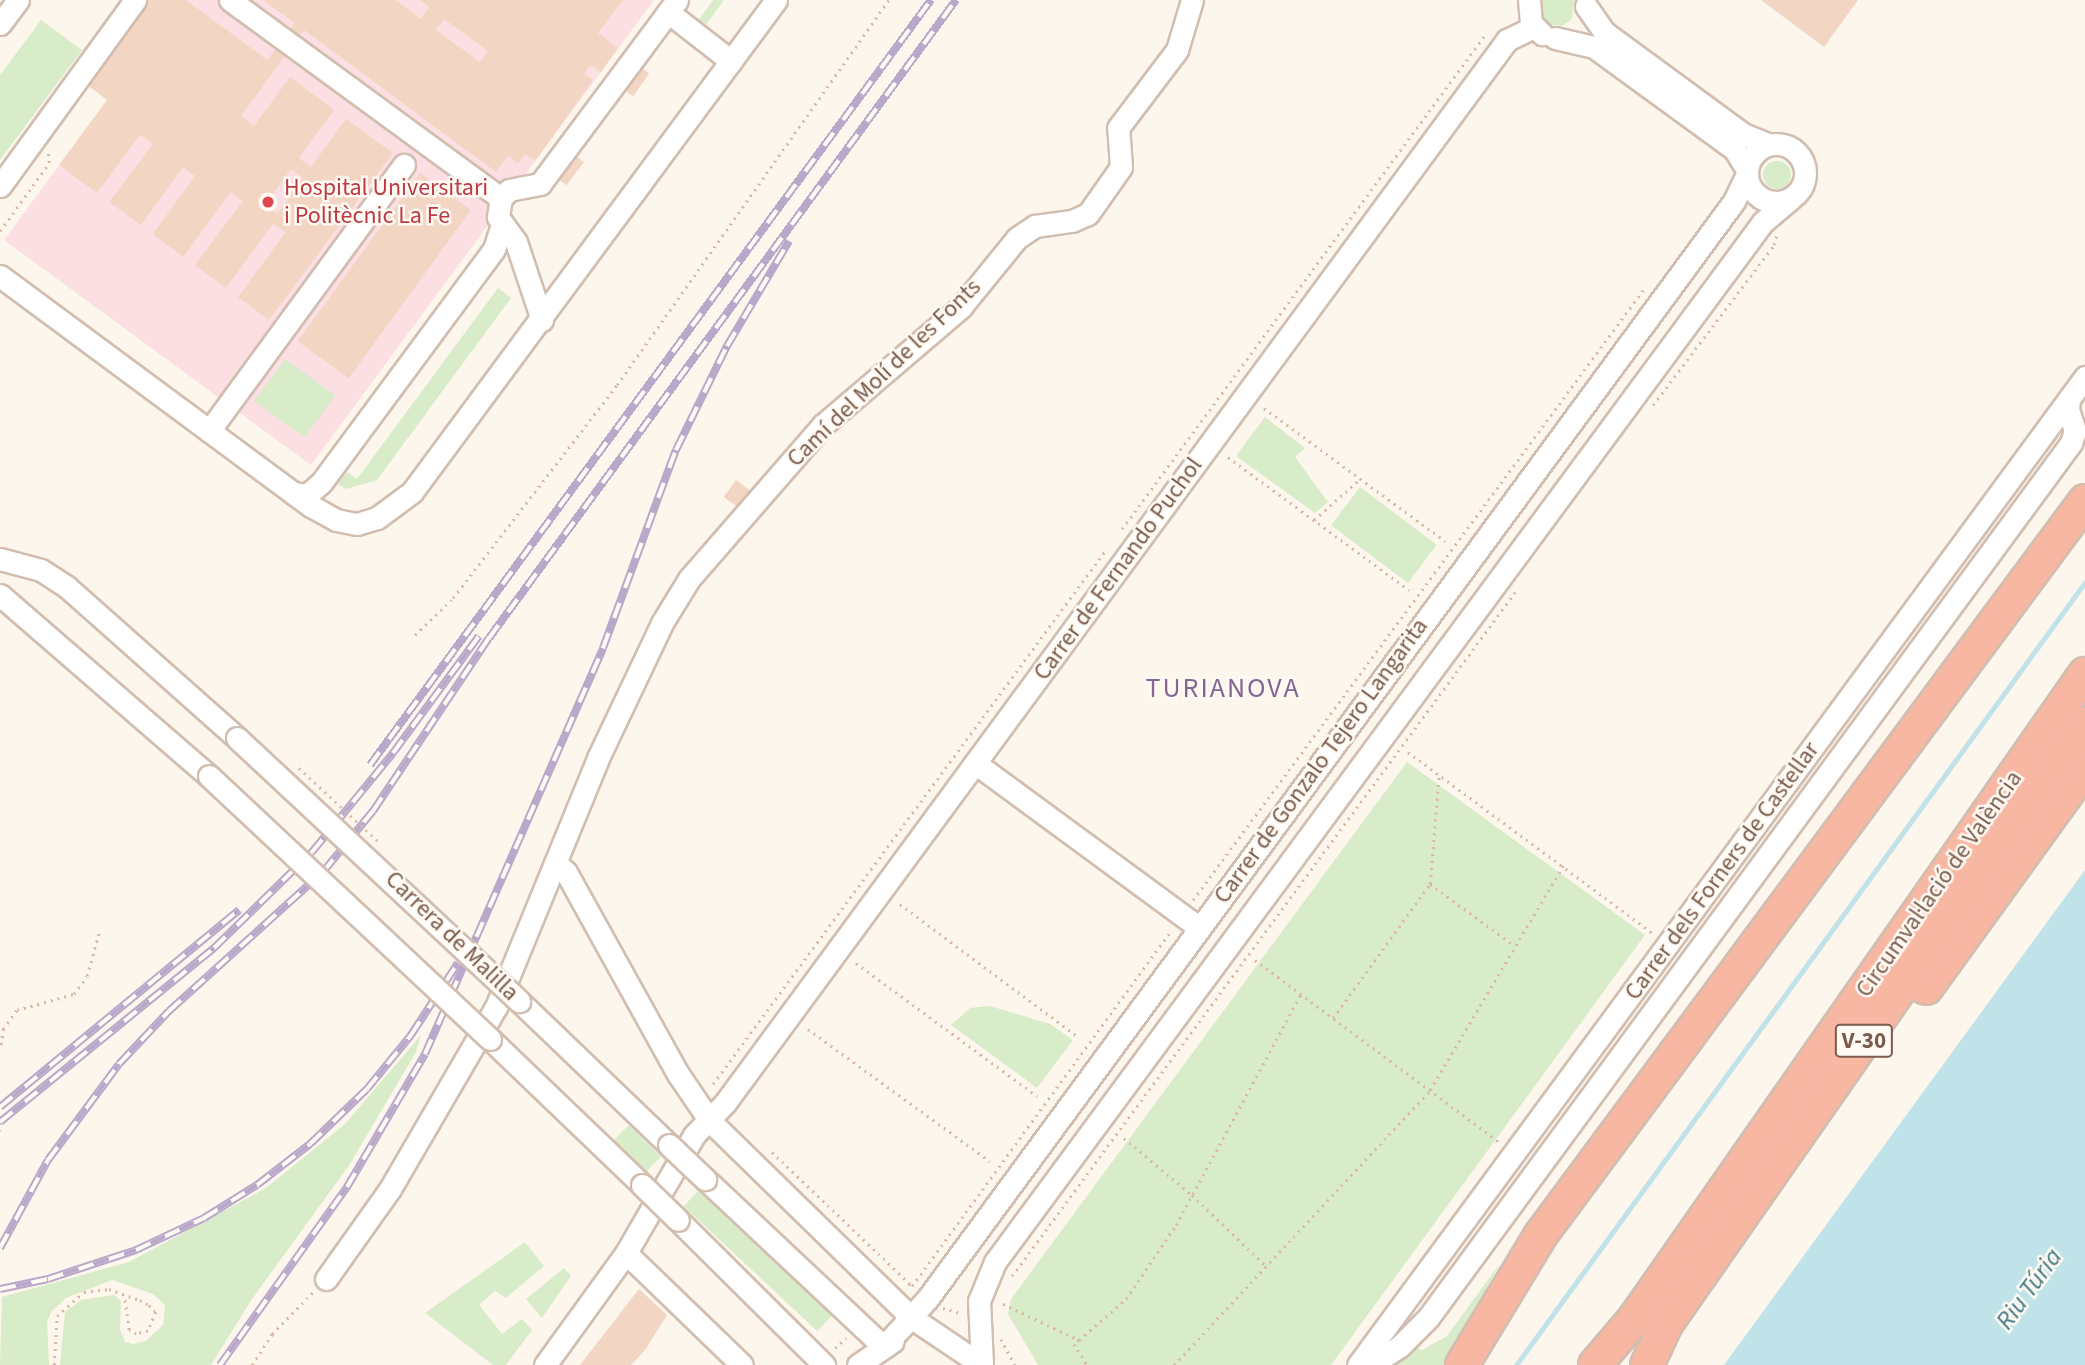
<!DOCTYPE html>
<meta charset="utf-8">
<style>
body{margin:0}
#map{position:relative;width:2085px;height:1365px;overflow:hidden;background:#fdf6ec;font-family:"Source Sans 3",sans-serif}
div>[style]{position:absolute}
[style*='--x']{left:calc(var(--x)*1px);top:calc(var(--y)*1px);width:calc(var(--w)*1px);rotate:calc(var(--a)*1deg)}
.medical>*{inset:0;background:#fbdfe3}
.green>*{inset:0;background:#d8ecc9;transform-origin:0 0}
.round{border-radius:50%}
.water>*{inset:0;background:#bfe3e8}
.stream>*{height:5px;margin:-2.5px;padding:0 2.5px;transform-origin:2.5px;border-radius:2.5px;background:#bfe3e8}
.building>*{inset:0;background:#f3d5c3;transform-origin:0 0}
.path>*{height:2.5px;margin-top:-1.25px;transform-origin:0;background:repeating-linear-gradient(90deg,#d9b8a5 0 2px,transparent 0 7px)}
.roads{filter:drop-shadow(2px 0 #d1beb0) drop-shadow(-2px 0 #d1beb0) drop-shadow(0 2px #d1beb0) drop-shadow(0 -2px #d1beb0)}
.minor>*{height:21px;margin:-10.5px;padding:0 10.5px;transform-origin:10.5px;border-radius:10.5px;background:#fff}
.minor>.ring{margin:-10.5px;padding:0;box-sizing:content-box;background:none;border:21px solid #fff;border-radius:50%}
.highway>*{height:32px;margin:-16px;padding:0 16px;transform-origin:16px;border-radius:16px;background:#f7b7a3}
.rail>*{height:8px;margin-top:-4px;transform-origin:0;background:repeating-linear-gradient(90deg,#fffaf3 0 16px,#b9a8c9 0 32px);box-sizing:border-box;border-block:2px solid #b9a8c9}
.path-bridge>*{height:2.5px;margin-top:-1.25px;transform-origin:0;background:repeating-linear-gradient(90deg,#d9b8a5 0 2px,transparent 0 7px)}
.bridges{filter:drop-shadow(2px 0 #d1beb0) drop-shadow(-2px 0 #d1beb0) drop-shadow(0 2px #d1beb0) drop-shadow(0 -2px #d1beb0)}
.minor-bridge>*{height:21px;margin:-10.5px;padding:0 10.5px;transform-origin:10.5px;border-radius:10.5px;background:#fff}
.dots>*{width:19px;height:19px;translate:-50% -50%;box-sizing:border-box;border:4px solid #fffaf3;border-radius:50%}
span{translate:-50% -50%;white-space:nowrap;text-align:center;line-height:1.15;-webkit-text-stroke:5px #fffaf3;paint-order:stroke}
.shield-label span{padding:2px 5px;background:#fffaf3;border:2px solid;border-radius:5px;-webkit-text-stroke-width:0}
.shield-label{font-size:23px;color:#7a5c4d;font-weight:700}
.health-label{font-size:24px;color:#be3a42}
.left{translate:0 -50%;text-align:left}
.street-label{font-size:24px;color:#7a5c4d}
.water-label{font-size:26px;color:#437c86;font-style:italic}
.quarter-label{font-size:28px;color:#846695;letter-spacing:2px}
</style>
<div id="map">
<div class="medical">
<i style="clip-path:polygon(181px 0,654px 0,311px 465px,4px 240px)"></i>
</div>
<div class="green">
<i style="clip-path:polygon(713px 0,724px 0,705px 26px,698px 21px)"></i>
<i style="clip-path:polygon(1542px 0,1574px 0,1572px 19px,1562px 26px,1550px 25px,1541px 17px)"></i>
<i style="clip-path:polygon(41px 20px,82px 50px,0 160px,0 75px)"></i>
<i class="round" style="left:1763px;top:161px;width:28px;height:28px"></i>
<i style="clip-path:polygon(498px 288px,511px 298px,377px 480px,346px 489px,338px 484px,347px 472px,357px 479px)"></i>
<i style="left:285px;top:359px;width:62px;height:52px;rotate:36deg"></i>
<i style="clip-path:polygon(1265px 417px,1305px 448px,1295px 457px,1328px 502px,1315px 513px,1236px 456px)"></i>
<i style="left:1360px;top:487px;width:96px;height:48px;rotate:37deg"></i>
<i style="clip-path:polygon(1407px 762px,1645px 935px,1331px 1365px,1038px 1365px,1008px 1314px,1011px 1299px)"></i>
<i style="clip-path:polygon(990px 1006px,1050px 1024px,1073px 1040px,1037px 1088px,951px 1025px,970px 1008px)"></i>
<i style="clip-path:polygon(421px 1035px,416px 1052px,350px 1164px,252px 1299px,211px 1365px,60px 1365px,65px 1312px,81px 1300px,114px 1295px,121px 1301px,120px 1329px,125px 1342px,133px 1344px,146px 1341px,163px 1325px,165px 1305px,153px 1294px,112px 1280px,66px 1298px,52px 1311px,47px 1321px,49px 1365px,0 1365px,2px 1297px,129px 1262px,266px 1188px,345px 1124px)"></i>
<i style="left:629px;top:1125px;width:45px;height:21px;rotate:45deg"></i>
<i style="left:698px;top:1191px;width:183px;height:21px;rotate:43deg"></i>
<i style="clip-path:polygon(525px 1242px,544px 1266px,506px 1298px,495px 1291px,479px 1305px,502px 1334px,522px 1319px,532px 1330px,506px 1365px,493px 1365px,425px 1313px)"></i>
<i style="clip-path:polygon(1501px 1262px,1444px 1365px,1384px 1365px,1411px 1345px,1422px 1350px,1447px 1336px)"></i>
<i style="clip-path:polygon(564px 1268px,571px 1276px,542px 1318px,526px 1299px)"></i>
</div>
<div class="water">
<i style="clip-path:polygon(2085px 870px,2085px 1365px,1724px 1365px)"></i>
</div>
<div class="stream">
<i style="--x:1516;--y:1365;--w:968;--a:-53.99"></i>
</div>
<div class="building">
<i style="clip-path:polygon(evenodd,148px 0,186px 0,267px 60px,295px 23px,263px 0,395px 0,421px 19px,429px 7px,420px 0,623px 0,598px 33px,618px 48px,601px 72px,590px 65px,584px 74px,593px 80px,535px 161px,525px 154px,518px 163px,508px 156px,496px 172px,304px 30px,241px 116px,254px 126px,290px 77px,334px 110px,299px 158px,311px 167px,346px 119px,393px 153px,269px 320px,238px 297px,286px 232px,273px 224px,226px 288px,195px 265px,243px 201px,231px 192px,183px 257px,153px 234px,195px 176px,183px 167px,141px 225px,109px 202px,153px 144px,140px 135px,97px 193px,59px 165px,107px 100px,86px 84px,148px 0,444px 19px,488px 51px,480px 62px,436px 30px,444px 19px,148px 0,291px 169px,303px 178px,277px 214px,265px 205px,291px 169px)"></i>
<i style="clip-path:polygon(1761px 0,1858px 0,1824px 47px)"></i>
<i style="left:640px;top:67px;width:11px;height:28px;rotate:34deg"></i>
<i style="left:576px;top:156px;width:10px;height:29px;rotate:37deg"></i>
<i style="left:420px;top:173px;width:63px;height:208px;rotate:36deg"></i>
<i style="left:736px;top:480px;width:19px;height:21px;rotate:36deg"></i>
<i style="clip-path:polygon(639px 1289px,667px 1315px,645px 1350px,631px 1365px,580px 1365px)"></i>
</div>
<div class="path">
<i style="--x:0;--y:231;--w:84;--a:-54.2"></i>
<i style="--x:49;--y:163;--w:11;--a:-95"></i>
<i style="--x:1653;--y:405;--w:201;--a:-52.9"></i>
<i style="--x:1774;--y:245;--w:12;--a:-76"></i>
<i style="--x:1264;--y:408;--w:225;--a:36.3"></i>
<i style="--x:1228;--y:457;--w:225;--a:36.3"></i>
<i style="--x:1314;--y:520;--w:62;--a:-41.7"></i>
<i style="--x:1122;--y:529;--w:613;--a:-53.69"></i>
<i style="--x:415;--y:635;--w:53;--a:-44.2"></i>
<i style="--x:453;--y:598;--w:269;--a:-52.4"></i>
<i style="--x:617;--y:385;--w:471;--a:-54.8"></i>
<i style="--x:1408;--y:752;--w:305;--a:36.5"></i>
<i style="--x:1430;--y:884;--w:105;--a:36.1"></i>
<i style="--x:1193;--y:900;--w:759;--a:-53.57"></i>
<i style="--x:900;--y:904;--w:224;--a:36.7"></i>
<i style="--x:1255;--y:960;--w:304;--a:36.7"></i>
<i style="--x:856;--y:963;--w:225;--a:36.3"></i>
<i style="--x:1333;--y:1018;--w:165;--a:-54.1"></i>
<i style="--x:1430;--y:884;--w:110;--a:-85.3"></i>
<i style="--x:808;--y:1029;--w:225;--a:36"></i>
<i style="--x:1;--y:1045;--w:16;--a:-83"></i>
<i style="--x:3;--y:1029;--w:24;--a:-54"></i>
<i style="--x:17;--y:1010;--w:59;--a:-15.7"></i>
<i style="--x:74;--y:994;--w:22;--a:-54"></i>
<i style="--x:87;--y:976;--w:49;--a:-74.5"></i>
<i style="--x:713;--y:1084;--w:662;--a:-53.67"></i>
<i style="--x:0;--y:1116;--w:15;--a:90"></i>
<i style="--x:1124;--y:1138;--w:89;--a:40"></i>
<i style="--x:1192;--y:1195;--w:104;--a:43.8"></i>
<i style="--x:772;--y:1152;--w:191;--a:43.7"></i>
<i style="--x:910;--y:1284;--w:6;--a:121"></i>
<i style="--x:1012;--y:1276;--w:850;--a:-53.66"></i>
<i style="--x:912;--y:1286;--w:439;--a:-53.9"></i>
<i style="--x:1003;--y:1304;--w:84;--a:25.3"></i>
<i style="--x:1079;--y:1340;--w:62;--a:-41.1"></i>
<i style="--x:1126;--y:1299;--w:89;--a:-56"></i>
<i style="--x:1176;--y:1225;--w:263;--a:-61.6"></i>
<i style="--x:943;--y:1308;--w:18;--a:16"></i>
<i style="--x:1001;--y:1339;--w:30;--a:62"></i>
<i style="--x:1079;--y:1340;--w:6;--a:141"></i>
<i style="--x:1074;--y:1344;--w:25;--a:58"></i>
<i style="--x:835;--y:1348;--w:15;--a:-42"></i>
<i style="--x:54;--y:1365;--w:49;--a:-86.5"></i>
<i style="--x:57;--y:1316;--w:36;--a:-42"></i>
<i style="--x:84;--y:1292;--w:25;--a:-7"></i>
<i style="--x:109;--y:1289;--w:33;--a:20"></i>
<i style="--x:140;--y:1300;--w:10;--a:29"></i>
<i style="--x:149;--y:1305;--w:10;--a:45"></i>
<i style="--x:156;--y:1312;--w:21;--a:113"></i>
<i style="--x:148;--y:1331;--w:12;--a:166"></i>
<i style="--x:136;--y:1334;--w:8;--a:-150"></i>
<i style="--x:129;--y:1330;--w:35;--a:-98"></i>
<i style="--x:252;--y:1365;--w:37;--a:-57"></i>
<i style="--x:272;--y:1334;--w:60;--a:-45.7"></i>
<i style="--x:1174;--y:1365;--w:376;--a:-47"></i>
<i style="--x:1430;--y:1090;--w:261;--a:-59.3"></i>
</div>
<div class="roads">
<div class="minor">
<i style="--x:230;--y:0;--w:336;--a:36.2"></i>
<i style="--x:1529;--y:0;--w:23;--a:85"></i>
<i style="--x:1531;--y:23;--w:16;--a:45"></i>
<i style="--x:1586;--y:6;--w:32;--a:55"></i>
<i style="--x:1604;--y:32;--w:172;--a:36.3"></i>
<i style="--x:1743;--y:134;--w:27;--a:22"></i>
<i style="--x:668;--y:12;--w:80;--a:37.9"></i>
<i style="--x:0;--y:24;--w:30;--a:-53"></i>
<i style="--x:1555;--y:38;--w:40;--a:13"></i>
<i style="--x:1594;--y:47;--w:175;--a:36.1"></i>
<i style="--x:1735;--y:150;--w:23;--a:59"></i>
<i class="ring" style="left:1747px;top:144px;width:37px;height:37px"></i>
<i style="--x:0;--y:186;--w:230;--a:-54"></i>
<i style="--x:0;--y:276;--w:387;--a:36.5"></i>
<i style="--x:311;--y:506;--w:29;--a:29"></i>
<i style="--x:336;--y:520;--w:21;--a:11"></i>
<i style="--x:357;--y:524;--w:21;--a:-17"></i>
<i style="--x:377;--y:518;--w:44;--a:-36.6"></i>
<i style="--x:412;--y:492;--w:612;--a:-53.5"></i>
<i style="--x:542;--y:320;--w:82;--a:-108.4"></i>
<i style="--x:516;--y:242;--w:31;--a:-126"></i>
<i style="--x:498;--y:217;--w:19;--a:-81"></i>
<i style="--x:501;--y:198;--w:11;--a:-45"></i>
<i style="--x:509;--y:190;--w:32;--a:-11"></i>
<i style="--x:540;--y:184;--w:229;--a:-53.3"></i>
<i style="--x:209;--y:431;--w:330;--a:-53.8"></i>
<i style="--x:293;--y:493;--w:14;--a:8"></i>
<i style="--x:307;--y:495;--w:18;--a:-41"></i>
<i style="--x:321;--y:483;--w:291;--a:-53.5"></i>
<i style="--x:494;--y:249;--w:25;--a:-72"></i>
<i style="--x:0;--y:559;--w:42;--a:15"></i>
<i style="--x:41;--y:570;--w:31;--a:33"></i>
<i style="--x:67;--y:587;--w:227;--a:41.6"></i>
<i style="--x:0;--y:595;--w:276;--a:40.9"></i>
<i style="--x:975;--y:763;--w:277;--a:36.3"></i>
<i style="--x:555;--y:863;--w:14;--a:39"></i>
<i style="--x:566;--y:872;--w:231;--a:61"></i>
<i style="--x:678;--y:1074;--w:57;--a:55.8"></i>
<i style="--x:710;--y:1121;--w:282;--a:44.3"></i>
<i style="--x:912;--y:1318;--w:84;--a:33.9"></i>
<i style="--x:519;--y:1001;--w:208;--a:43.8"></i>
<i style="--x:490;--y:1039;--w:211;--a:43.8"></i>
<i style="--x:705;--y:1179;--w:243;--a:43.2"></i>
<i style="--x:678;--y:1220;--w:206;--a:44.8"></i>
<i style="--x:626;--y:1253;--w:161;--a:44"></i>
<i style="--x:326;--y:1279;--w:110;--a:-54.6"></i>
<i style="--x:390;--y:1189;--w:211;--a:-59.8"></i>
<i style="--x:496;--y:1007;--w:269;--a:-67.7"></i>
<i style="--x:598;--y:758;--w:149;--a:-64.6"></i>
<i style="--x:662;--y:623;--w:52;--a:-58.5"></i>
<i style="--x:689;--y:579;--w:204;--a:-49"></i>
<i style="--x:823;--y:425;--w:182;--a:-40.5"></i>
<i style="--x:961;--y:307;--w:89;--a:-50.9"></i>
<i style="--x:1017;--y:238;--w:22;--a:-34"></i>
<i style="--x:1035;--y:226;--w:37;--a:-8"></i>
<i style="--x:1072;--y:221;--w:17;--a:-24"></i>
<i style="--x:1088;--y:214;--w:57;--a:-54.9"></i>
<i style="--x:1121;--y:167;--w:39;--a:-94"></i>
<i style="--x:1118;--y:128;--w:98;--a:-52.9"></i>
<i style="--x:1177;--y:50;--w:52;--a:-73.3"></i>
<i style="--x:888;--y:1342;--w:59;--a:-47.7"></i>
<i style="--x:928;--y:1298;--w:1361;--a:-53.69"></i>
<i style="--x:1734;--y:201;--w:30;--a:-64"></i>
<i style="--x:982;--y:1364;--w:63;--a:-92.7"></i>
<i style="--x:979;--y:1301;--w:42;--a:-67.7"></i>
<i style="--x:995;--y:1262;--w:1293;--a:-53.56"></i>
<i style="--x:1763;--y:222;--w:35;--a:-40"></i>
<i style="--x:545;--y:1365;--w:138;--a:-54.1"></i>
<i style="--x:626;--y:1253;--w:136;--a:-60"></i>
<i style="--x:694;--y:1135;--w:45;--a:-45.9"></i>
<i style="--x:725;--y:1103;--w:1320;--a:-53.66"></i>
<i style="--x:1507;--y:40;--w:30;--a:-26"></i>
<i style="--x:858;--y:1365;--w:42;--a:-34.4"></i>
<i style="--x:1358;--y:1365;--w:1227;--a:-53.65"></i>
<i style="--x:1371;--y:1365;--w:33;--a:-33"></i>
<i style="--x:1399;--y:1347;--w:41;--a:-45"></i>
<i style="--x:1428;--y:1318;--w:1086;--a:-53.69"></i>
<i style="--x:2071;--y:443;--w:13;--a:-72"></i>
<i style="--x:2075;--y:431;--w:22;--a:-108"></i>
<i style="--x:2068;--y:410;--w:11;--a:-85"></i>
</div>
<div class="highway">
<i style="--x:1926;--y:988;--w:271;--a:-54.1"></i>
<i style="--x:1462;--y:1365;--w:151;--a:-58.8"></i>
<i style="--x:1540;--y:1236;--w:915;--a:-53.44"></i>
<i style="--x:1595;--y:1365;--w:62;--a:-49.6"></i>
<i style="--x:1635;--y:1318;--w:786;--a:-55.06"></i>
<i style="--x:1647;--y:1365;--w:45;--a:-65.1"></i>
<i style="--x:1666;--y:1324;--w:732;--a:-55.07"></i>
</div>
</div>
<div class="rail">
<i style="--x:370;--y:765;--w:949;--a:-53.75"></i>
<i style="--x:0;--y:1107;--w:310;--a:-39.5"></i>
<i style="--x:0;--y:1122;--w:276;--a:-39.1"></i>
<i style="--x:214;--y:948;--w:137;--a:-44.4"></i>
<i style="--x:312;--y:852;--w:128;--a:-50.7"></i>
<i style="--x:393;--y:753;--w:145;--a:-53.7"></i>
<i style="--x:0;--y:1248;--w:100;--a:-61.4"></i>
<i style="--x:48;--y:1160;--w:119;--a:-53.5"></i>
<i style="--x:119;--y:1064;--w:73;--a:-46.7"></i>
<i style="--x:169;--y:1011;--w:207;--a:-42.1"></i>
<i style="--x:323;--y:872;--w:79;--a:-50.7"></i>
<i style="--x:373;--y:811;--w:208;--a:-56.2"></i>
<i style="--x:489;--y:638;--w:791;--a:-53.8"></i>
<i style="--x:0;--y:1289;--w:49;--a:-11.8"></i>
<i style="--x:48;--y:1279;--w:93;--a:-18.2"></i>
<i style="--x:136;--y:1250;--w:75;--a:-25.2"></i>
<i style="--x:204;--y:1218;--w:62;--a:-31.9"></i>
<i style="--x:257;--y:1185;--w:67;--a:-37.7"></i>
<i style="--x:310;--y:1144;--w:79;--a:-44"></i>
<i style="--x:367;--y:1089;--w:70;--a:-50.8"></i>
<i style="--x:411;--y:1035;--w:86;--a:-56.9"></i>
<i style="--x:220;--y:1365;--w:219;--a:-54.5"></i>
<i style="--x:347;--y:1187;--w:154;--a:-59.6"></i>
<i style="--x:425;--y:1054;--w:443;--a:-66.3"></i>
<i style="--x:603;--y:648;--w:211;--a:-69.8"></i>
<i style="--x:676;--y:450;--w:116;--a:-63.9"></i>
<i style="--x:727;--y:346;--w:122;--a:-59.4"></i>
</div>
<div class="path-bridge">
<i style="--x:299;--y:768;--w:109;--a:42.8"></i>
</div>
<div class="bridges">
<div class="minor-bridge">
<i style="--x:237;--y:738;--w:386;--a:43"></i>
<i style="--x:209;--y:776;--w:385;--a:43.1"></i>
<i style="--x:669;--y:1145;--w:50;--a:43.4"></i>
<i style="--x:642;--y:1185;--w:50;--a:44.2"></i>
</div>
</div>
<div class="dots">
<i style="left:268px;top:202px;background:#e0444e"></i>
</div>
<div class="shield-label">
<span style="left:1864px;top:1041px">V-30</span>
</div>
<div class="health-label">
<span class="left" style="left:284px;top:202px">Hospital Universitari<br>i Politècnic La Fe</span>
</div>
<div class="street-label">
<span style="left:884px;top:373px;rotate:-44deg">Camí del Molí de les Fonts</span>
<span style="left:1118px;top:569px;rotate:-54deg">Carrer de Fernando Puchol</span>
<span style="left:1321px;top:761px;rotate:-54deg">Carrer de Gonzalo Tejero Langarita</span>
<span style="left:1722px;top:871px;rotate:-54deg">Carrer dels Forners de Castellar</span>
<span style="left:1939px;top:884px;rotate:-55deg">Circumval·lació de València</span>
<span style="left:452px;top:936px;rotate:44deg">Carrera de Malilla</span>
</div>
<div class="water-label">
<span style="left:2029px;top:1289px;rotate:-54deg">Riu Túria</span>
</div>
<div class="quarter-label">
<span style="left:1223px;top:688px">TURIANOVA</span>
</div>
</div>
